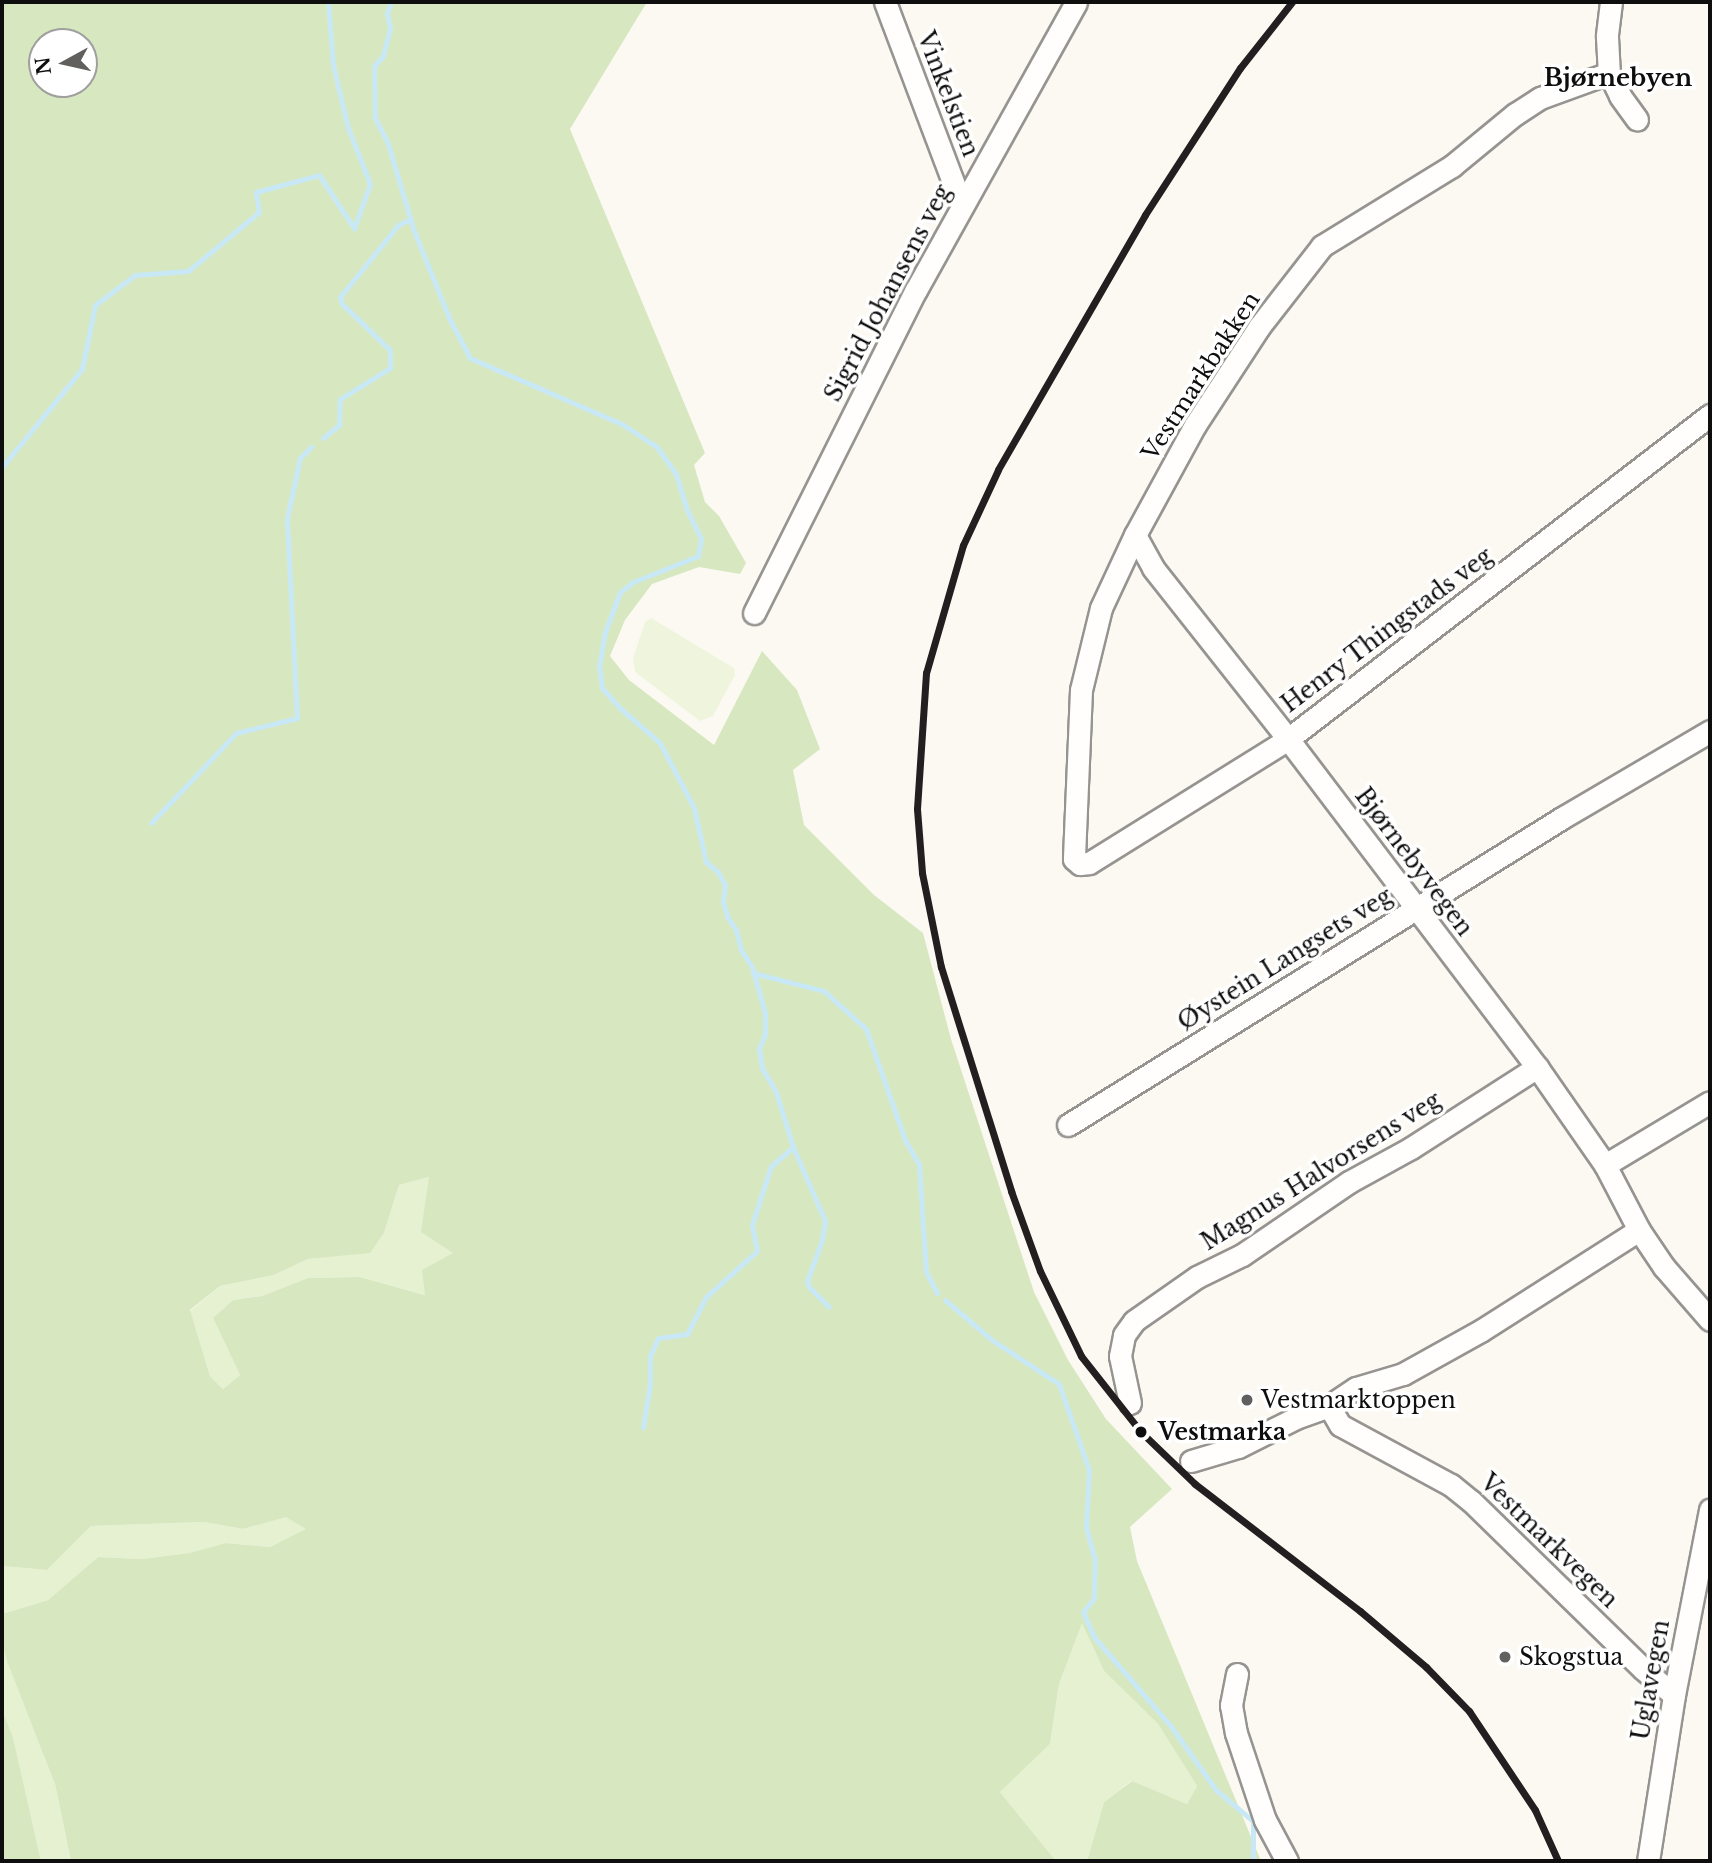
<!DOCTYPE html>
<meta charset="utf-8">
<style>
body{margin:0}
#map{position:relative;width:1712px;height:1863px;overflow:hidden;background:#fcf9f2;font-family:"Libre Baskerville",serif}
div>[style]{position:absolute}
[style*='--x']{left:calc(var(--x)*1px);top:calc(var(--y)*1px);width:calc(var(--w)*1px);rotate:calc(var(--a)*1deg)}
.green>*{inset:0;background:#e6f1d2}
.forest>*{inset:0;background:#d7e8c0}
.pitch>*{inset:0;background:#eff5dc}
.stream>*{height:5px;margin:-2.5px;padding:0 2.5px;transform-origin:2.5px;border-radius:2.5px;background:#c9e8f6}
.roads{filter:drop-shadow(2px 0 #959491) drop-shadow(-2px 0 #959491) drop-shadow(0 2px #959491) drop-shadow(0 -2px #959491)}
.minor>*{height:21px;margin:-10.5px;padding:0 10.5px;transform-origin:10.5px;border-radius:10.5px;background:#fffefd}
.tram-1>*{height:7px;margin:-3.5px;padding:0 3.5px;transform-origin:3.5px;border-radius:3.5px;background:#231f20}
.dots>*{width:19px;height:19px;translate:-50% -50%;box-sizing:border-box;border:4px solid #fff;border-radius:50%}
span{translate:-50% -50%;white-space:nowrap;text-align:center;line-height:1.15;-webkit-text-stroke:7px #fff;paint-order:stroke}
.street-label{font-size:23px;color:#0e0e0e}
.poi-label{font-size:23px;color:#0e0e0e}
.left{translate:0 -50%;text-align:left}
.stop-label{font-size:23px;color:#0e0e0e;font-weight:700}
.neighbourhood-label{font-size:24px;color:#0e0e0e;font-weight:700}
.frame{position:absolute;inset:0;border:4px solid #0e0e0e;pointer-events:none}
.north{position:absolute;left:28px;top:28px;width:70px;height:70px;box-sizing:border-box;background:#fff;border:2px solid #9f9f9f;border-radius:50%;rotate:262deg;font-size:19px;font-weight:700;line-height:28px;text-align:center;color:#0e0e0e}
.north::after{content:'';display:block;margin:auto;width:24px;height:32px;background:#61605e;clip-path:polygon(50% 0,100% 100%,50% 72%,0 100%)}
</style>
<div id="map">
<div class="green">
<i style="clip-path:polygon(429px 1177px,454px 1253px,426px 1295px,360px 1277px,308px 1278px,262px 1296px,233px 1300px,213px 1318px,240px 1375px,223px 1389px,210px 1376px,190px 1311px,220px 1286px,274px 1275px,308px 1259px,370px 1252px,384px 1233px,399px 1185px)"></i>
<i style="clip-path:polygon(286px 1516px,307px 1529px,270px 1547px,226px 1543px,189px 1553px,141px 1559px,98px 1557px,48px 1600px,2px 1614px,2px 1566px,47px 1570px,91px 1526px,204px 1522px,243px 1529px)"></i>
<i style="clip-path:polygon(1082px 1622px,1104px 1671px,1158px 1724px,1197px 1786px,1187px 1804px,1131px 1781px,1104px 1802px,1087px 1861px,1056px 1861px,1000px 1792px,1050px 1744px,1059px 1684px)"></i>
<i style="clip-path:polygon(2px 1641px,55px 1784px,71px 1861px,41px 1861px,13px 1737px,2px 1710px)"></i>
</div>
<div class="forest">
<i style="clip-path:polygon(evenodd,2px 2px,647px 2px,570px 129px,705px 453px,694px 465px,705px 502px,719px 516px,746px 563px,740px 574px,699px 567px,652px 584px,625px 620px,610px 656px,629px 680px,714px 745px,762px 651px,797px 690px,820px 749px,793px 770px,804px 825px,874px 895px,923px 933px,951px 1039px,1034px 1292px,1068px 1360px,1106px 1419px,1172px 1489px,1130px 1527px,1137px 1561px,1261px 1861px,1087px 1861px,1104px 1802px,1132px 1781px,1187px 1804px,1197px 1786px,1158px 1724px,1104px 1671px,1082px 1623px,1059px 1684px,1050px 1744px,1000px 1792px,1056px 1861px,71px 1861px,55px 1784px,7px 1661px,2px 1641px,2px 1614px,48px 1600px,98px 1557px,141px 1559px,189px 1553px,226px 1543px,270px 1547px,306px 1529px,286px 1517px,243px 1529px,204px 1522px,91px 1526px,47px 1570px,2px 1566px,2px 2px,42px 42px,84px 42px,84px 84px,42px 84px,42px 42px,2px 2px,429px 1177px,421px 1232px,453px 1253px,422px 1270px,425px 1295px,360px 1277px,308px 1278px,262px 1296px,233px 1300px,213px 1318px,240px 1375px,223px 1389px,210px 1376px,190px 1310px,220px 1286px,274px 1275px,308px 1259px,370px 1253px,384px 1233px,399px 1185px,429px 1177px)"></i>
<i style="clip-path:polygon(2px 1710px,13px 1737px,41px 1861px,2px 1861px)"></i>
</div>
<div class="pitch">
<i style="clip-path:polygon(651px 618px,734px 668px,735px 675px,713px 716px,700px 721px,635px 672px,633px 658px,645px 622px)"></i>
</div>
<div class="stream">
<i style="--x:391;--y:2;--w:12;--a:110"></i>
<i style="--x:387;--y:13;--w:15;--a:79"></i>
<i style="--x:390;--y:28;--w:29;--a:104"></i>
<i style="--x:383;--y:56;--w:13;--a:132"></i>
<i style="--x:374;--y:66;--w:52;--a:88.9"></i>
<i style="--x:375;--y:118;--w:29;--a:63"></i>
<i style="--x:388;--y:144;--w:91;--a:73.4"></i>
<i style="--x:414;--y:231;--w:96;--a:68"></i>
<i style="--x:450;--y:320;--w:43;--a:62.2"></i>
<i style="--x:470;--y:358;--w:166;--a:23.5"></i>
<i style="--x:622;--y:424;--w:42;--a:33.3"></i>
<i style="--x:657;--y:447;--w:33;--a:55"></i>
<i style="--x:676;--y:474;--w:38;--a:73"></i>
<i style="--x:687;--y:510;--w:32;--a:64"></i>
<i style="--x:701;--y:539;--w:17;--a:100"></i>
<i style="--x:698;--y:556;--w:70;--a:158.2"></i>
<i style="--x:633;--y:582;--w:16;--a:142"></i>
<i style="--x:620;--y:592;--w:43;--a:110.6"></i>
<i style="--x:605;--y:632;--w:35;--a:100"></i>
<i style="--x:599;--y:666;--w:22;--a:82"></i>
<i style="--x:602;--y:688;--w:27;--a:48"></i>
<i style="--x:620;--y:708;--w:53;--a:41.2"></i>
<i style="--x:660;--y:743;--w:73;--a:62.4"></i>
<i style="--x:694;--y:808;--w:55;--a:77.5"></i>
<i style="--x:706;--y:862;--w:16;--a:40"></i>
<i style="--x:718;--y:872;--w:15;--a:62"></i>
<i style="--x:725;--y:885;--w:17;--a:97"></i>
<i style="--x:723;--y:902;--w:17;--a:73"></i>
<i style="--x:728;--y:918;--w:14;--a:56"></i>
<i style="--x:736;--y:930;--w:21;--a:76"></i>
<i style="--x:741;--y:950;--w:20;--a:57"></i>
<i style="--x:752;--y:967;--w:48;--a:74.2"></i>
<i style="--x:765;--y:1013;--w:21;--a:90"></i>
<i style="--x:765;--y:1034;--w:16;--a:112"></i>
<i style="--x:759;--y:1049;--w:19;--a:81"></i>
<i style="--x:762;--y:1068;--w:28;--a:60"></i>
<i style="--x:776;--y:1092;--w:58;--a:72.8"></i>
<i style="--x:793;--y:1147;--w:29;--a:139"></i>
<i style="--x:771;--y:1166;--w:62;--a:107.9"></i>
<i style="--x:752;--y:1225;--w:26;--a:79"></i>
<i style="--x:757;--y:1251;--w:69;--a:138"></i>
<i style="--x:706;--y:1297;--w:42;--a:117.2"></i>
<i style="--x:687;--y:1334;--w:29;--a:172"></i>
<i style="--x:658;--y:1338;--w:20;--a:114"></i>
<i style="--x:650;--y:1356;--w:28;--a:90"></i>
<i style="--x:650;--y:1384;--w:44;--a:99.2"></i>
<i style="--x:323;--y:438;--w:21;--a:-39"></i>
<i style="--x:339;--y:425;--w:26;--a:-88"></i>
<i style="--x:340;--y:399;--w:59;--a:-31.8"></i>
<i style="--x:390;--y:368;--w:18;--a:-90"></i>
<i style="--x:390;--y:350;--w:66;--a:-136.2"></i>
<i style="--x:342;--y:304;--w:7;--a:-106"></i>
<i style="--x:340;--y:297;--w:92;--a:-51.1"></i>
<i style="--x:398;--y:225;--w:14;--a:-25"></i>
<i style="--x:2;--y:467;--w:127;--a:-50.8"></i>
<i style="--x:82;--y:369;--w:65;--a:-78.5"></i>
<i style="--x:95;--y:305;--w:50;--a:-36.9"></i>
<i style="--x:135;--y:275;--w:53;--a:-4.3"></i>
<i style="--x:188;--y:271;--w:92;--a:-39.7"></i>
<i style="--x:259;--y:212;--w:20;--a:-99"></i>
<i style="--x:256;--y:192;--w:65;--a:-15.1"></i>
<i style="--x:319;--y:175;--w:64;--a:56.6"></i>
<i style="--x:354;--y:228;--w:47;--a:-70"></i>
<i style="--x:370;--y:184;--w:60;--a:-111.4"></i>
<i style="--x:348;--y:128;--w:65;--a:-103.4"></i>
<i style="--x:333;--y:65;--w:63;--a:-94.5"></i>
<i style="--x:151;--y:823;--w:124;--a:-46.6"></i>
<i style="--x:236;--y:733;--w:63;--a:-13.8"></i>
<i style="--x:297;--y:718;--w:200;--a:-92.9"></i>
<i style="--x:287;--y:518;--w:61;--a:-77.8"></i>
<i style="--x:300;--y:458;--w:16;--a:-45"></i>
<i style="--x:753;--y:973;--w:73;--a:14.2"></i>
<i style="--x:824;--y:991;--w:57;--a:42.1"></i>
<i style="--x:866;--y:1029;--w:118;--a:70.6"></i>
<i style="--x:905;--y:1140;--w:28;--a:60"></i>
<i style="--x:919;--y:1164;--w:108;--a:86.3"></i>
<i style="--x:926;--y:1272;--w:24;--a:62"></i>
<i style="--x:793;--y:1147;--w:81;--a:66.6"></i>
<i style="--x:825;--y:1221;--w:19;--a:99"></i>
<i style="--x:822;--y:1240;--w:44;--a:110.1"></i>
<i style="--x:807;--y:1281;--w:6;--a:72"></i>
<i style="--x:809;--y:1287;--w:28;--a:45"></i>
<i style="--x:945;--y:1300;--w:62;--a:40.4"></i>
<i style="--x:992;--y:1340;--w:80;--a:33.3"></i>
<i style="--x:1059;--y:1384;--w:91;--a:70.8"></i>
<i style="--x:1089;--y:1470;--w:57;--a:93"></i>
<i style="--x:1086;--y:1527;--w:34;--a:75"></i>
<i style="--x:1095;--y:1560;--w:38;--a:92"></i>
<i style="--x:1094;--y:1598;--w:18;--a:128"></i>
<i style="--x:1083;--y:1612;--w:27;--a:66"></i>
<i style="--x:1094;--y:1637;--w:116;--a:49.2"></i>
<i style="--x:1170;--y:1725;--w:80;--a:54.7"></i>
<i style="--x:1216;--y:1790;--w:48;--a:40"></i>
<i style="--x:1253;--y:1821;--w:40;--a:90"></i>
</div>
<div class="roads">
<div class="minor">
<i style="--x:885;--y:2;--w:218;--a:69.3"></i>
<i style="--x:1611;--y:2;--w:35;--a:97"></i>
<i style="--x:1607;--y:37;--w:36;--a:87"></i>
<i style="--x:1609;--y:73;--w:25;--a:64"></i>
<i style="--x:1620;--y:96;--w:29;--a:54"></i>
<i style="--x:1609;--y:73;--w:73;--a:160.1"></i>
<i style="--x:1540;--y:98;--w:30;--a:147"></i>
<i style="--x:1515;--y:114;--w:82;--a:140.5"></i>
<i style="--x:1452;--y:166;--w:153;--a:148.4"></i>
<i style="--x:1322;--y:246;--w:103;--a:127.9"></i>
<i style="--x:1259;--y:327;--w:117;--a:123.1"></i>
<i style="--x:1195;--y:425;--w:125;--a:118.6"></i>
<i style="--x:1135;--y:535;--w:81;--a:115"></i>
<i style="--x:1101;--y:608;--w:84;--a:103.7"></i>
<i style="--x:1081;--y:690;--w:169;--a:92.4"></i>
<i style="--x:1074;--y:859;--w:8;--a:40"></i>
<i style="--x:1080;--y:864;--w:9;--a:-6"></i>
<i style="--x:1089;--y:863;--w:234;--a:-31.9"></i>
<i style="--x:1288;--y:739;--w:532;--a:-37.52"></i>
<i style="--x:1135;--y:535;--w:38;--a:61"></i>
<i style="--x:1153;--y:568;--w:218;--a:51.7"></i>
<i style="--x:1288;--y:739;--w:412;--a:52.8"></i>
<i style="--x:1537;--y:1067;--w:119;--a:55.2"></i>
<i style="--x:1605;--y:1165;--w:73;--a:62.4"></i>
<i style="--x:1639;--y:1230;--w:45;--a:56"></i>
<i style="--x:1664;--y:1267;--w:70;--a:49"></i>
<i style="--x:754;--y:613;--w:361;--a:-63.4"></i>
<i style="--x:916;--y:290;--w:329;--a:-60.9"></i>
<i style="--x:1068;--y:1125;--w:582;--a:-31.86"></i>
<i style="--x:1562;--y:818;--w:172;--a:-30.4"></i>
<i style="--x:1605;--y:1165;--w:122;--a:-31"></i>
<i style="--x:1130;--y:1403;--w:48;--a:-102"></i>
<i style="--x:1120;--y:1356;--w:21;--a:-79"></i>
<i style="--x:1124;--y:1335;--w:17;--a:-54"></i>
<i style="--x:1134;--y:1321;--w:77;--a:-34.9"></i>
<i style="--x:1197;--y:1277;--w:50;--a:-26.1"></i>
<i style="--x:1242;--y:1255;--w:130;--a:-34.3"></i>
<i style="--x:1349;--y:1182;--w:71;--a:-28.7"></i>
<i style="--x:1411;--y:1148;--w:150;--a:-32.7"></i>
<i style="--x:1329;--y:1406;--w:32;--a:-34"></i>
<i style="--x:1356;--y:1388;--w:49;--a:-16.6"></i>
<i style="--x:1403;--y:1374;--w:90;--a:-29.1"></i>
<i style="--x:1482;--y:1330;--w:186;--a:-32.5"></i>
<i style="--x:1191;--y:1461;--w:49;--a:-16.6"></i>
<i style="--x:1238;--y:1447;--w:65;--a:-26.6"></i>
<i style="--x:1296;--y:1418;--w:35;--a:-20"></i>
<i style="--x:1329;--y:1406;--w:22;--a:60"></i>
<i style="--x:1340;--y:1425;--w:126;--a:28.4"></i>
<i style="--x:1451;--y:1485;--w:26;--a:39"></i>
<i style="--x:1471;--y:1501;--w:240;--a:44.3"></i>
<i style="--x:1643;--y:1669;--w:40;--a:40"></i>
<i style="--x:1237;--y:1674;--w:32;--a:101"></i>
<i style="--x:1231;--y:1705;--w:28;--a:80"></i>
<i style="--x:1236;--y:1733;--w:92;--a:71.6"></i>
<i style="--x:1265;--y:1820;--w:47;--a:61.8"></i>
<i style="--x:1648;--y:1861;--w:168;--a:-81.1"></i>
<i style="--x:1674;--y:1695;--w:189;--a:-79"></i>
</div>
</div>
<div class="tram-1">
<i style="--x:1292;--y:2;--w:84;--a:128.2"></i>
<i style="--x:1240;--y:68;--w:175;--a:122.9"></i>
<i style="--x:1145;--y:215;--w:294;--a:120"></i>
<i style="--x:998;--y:470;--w:83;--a:115"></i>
<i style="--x:963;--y:545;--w:133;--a:106.1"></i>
<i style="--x:926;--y:673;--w:136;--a:93.8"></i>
<i style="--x:917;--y:809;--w:64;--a:85.5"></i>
<i style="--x:922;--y:873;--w:96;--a:78.6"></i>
<i style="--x:941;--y:967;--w:235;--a:72.6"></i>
<i style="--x:1011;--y:1191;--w:85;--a:70.1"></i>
<i style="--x:1040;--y:1271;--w:94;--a:64.2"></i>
<i style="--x:1081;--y:1356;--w:97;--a:51.7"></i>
<i style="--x:1141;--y:1432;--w:75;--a:43.9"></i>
<i style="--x:1195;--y:1484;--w:208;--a:37.6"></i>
<i style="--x:1360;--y:1611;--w:87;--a:40.3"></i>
<i style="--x:1426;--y:1667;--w:62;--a:45.7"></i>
<i style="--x:1469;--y:1711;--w:119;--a:56.3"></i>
<i style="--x:1535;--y:1810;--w:56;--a:65.7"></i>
</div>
<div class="dots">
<i style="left:1247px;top:1400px;background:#61605e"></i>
<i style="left:1141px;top:1432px;background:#0e0e0e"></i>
<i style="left:1505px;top:1657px;background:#61605e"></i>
</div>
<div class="street-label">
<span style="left:948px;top:94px;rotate:69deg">Vinkelstien</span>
<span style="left:888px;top:293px;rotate:-62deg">Sigrid Johansens veg</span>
<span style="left:1201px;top:376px;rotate:-57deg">Vestmarkbakken</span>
<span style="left:1387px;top:630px;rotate:-37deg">Henry Thingstads veg</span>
<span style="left:1414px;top:862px;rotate:53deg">Bjørnebyvegen</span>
<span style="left:1285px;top:959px;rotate:-32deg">Øystein Langsets veg</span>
<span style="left:1321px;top:1171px;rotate:-32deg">Magnus Halvorsens veg</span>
<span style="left:1549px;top:1541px;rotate:44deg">Vestmarkvegen</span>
<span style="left:1651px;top:1680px;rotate:-80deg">Uglavegen</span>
</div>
<div class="poi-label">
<span class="left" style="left:1261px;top:1400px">Vestmarktoppen</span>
<span class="left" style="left:1519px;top:1657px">Skogstua</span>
</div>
<div class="stop-label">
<span class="left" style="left:1158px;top:1432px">Vestmarka</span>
</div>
<div class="neighbourhood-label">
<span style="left:1618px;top:78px">Bjørnebyen</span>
</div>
<div class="frame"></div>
<div class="north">N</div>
</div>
